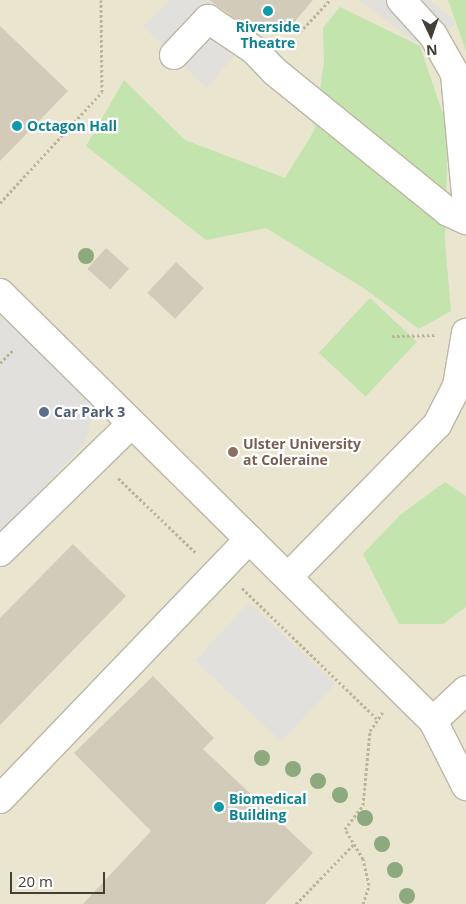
<!DOCTYPE html>
<style>
body{margin:0}
#map{position:relative;width:466px;height:904px;overflow:hidden;background:#f1efe4;font-family:"Open Sans",sans-serif}
div>[style]{position:absolute}
[style*='--x']{left:calc(var(--x)*1px);top:calc(var(--y)*1px);width:calc(var(--w)*1px);rotate:calc(var(--a)*1deg)}
.education>*{inset:0;background:#e9e5ce;transform-origin:0 0}
.green>*{inset:0;background:#c4e4ae;transform-origin:0 0}
.parking>*{inset:0;background:#e2e0dc;transform-origin:0 0}
.building>*{inset:0;background:#d2cbba;transform-origin:0 0}
.path>*{height:3px;margin-top:-1.5px;transform-origin:0;background:repeating-linear-gradient(90deg,#bdb599 0 2.5px,transparent 0 5px)}
.roads{filter:drop-shadow(1px 0 #bcb7a7) drop-shadow(-1px 0 #bcb7a7) drop-shadow(0 1px #bcb7a7) drop-shadow(0 -1px #bcb7a7)}
.minor>*{height:28px;margin:-14px;padding:0 14px;transform-origin:14px;border-radius:14px;background:#fff}
.trees>*{width:16px;height:16px;margin:-8px;border-radius:50%;background:#8da97e}
.dots>*{width:14px;height:14px;translate:-50% -50%;box-sizing:border-box;border:2px solid #fff;border-radius:50%}
span{translate:-50% -50%;white-space:nowrap;text-align:center;line-height:1.15;-webkit-text-stroke:4.5px #fff;paint-order:stroke}
.culture-label{font-size:14px;color:#0d838f;font-weight:700}
.left{translate:0 -50%;text-align:left}
.service-label{font-size:14px;color:#4e5e75;font-weight:700}
.education-label{font-size:14px;color:#785e54;font-weight:700}
.north{position:absolute;left:406px;top:10px;width:50px;height:50px;-webkit-text-stroke:4px #fff;paint-order:stroke;rotate:177deg;font-size:14px;font-weight:700;line-height:20px;text-align:center;color:#423f34}
.north::after{content:'';display:block;margin:auto;width:18px;height:22px;background:#423f34;clip-path:polygon(50% 0,100% 100%,50% 72%,0 100%)}
.scale{position:absolute;left:10px;top:872px;width:95px;height:22px;box-sizing:border-box;border:2px solid #423f34;border-top:0;padding-left:6px;font-size:15px;line-height:18px;white-space:nowrap;color:#423f34;-webkit-text-stroke:4px #fff;paint-order:stroke}
</style>
<div id="map">
<div class="education">
<i style="left:0;top:0;width:466px;height:904px"></i>
</div>
<div class="green">
<i style="clip-path:polygon(448px 0,466px 0,466px 51px)"></i>
<i style="clip-path:polygon(340px 7px,420px 46px,448px 129px,445px 242px,451px 311px,419px 329px,365px 289px,266px 228px,206px 240px,86px 146px,124px 80px,185px 140px,285px 178px,314px 131px,324px 61px,323px 28px)"></i>
<i style="left:370px;top:298px;width:64px;height:75px;rotate:43deg"></i>
<i style="clip-path:polygon(445px 482px,466px 496px,466px 607px,443px 624px,399px 624px,363px 554px,400px 515px)"></i>
</div>
<div class="parking">
<i style="clip-path:polygon(170px 0,207px 0,248px 38px,207px 88px,143px 26px)"></i>
<i style="clip-path:polygon(359px 0,430px 0,456px 22px,430px 53px)"></i>
<i style="clip-path:polygon(0 315px,88px 397px,90px 428px,84px 444px,0 533px)"></i>
<i style="left:249px;top:603px;width:118px;height:79px;rotate:43deg"></i>
</div>
<div class="building">
<i style="clip-path:polygon(209px 0,313px 0,291px 26px,240px 22px)"></i>
<i style="clip-path:polygon(0 26px,68px 91px,0 161px)"></i>
<i style="left:106px;top:248px;width:31px;height:28px;rotate:42deg"></i>
<i style="left:176px;top:262px;width:38px;height:42px;rotate:43deg"></i>
<i style="clip-path:polygon(73px 544px,126px 596px,0 725px,0 618px)"></i>
<i style="clip-path:polygon(153px 676px,214px 738px,203px 749px,313px 853px,265px 904px,83px 904px,151px 831px,74px 753px)"></i>
</div>
<div class="path">
<i style="--x:279;--y:31;--w:21;--a:3"></i>
<i style="--x:300;--y:32;--w:44;--a:-46.8"></i>
<i style="--x:0;--y:203;--w:151;--a:-47.4"></i>
<i style="--x:102;--y:92;--w:92;--a:-90.6"></i>
<i style="--x:392;--y:336;--w:44;--a:-1.3"></i>
<i style="--x:0;--y:363;--w:20;--a:-45"></i>
<i style="--x:118;--y:478;--w:107;--a:43.9"></i>
<i style="--x:242;--y:588;--w:190;--a:44.1"></i>
<i style="--x:296;--y:904;--w:83;--a:-46"></i>
<i style="--x:363;--y:904;--w:20;--a:-72"></i>
<i style="--x:369;--y:885;--w:27;--a:-103"></i>
<i style="--x:363;--y:859;--w:35;--a:-121"></i>
<i style="--x:345;--y:829;--w:30;--a:-53"></i>
<i style="--x:363;--y:805;--w:74;--a:-84.6"></i>
<i style="--x:370;--y:731;--w:23;--a:-56"></i>
</div>
<div class="roads">
<div class="minor">
<i style="--x:401;--y:0;--w:47;--a:47.6"></i>
<i style="--x:433;--y:35;--w:45;--a:60.6"></i>
<i style="--x:455;--y:74;--w:121;--a:84.8"></i>
<i style="--x:174;--y:55;--w:50;--a:-46.6"></i>
<i style="--x:208;--y:19;--w:55;--a:34"></i>
<i style="--x:254;--y:50;--w:29;--a:46"></i>
<i style="--x:274;--y:71;--w:224;--a:39"></i>
<i style="--x:448;--y:212;--w:20;--a:24"></i>
<i style="--x:0;--y:293;--w:609;--a:44.67"></i>
<i style="--x:433;--y:721;--w:73;--a:63.1"></i>
<i style="--x:0;--y:552;--w:183;--a:-44.3"></i>
<i style="--x:288;--y:577;--w:213;--a:-45.6"></i>
<i style="--x:437;--y:425;--w:44;--a:-62.9"></i>
<i style="--x:457;--y:386;--w:54;--a:-80.4"></i>
<i style="--x:433;--y:721;--w:45;--a:-43.2"></i>
<i style="--x:0;--y:799;--w:360;--a:-46.2"></i>
</div>
</div>
<div class="trees">
<i style="left:86px;top:256px"></i>
<i style="left:262px;top:758px"></i>
<i style="left:293px;top:769px"></i>
<i style="left:318px;top:781px"></i>
<i style="left:340px;top:795px"></i>
<i style="left:365px;top:818px"></i>
<i style="left:382px;top:844px"></i>
<i style="left:395px;top:870px"></i>
<i style="left:407px;top:896px"></i>
</div>
<div class="dots">
<i style="left:268px;top:11px;background:#0f9aa8"></i>
<i style="left:17px;top:126px;background:#0f9aa8"></i>
<i style="left:44px;top:412px;background:#5c6f8a"></i>
<i style="left:233px;top:452px;background:#8d6e63"></i>
<i style="left:219px;top:807px;background:#0f9aa8"></i>
</div>
<div class="culture-label">
<span style="left:268px;top:35px">Riverside<br>Theatre</span>
<span class="left" style="left:27px;top:126px">Octagon Hall</span>
<span class="left" style="left:229px;top:807px">Biomedical<br>Building</span>
</div>
<div class="service-label">
<span class="left" style="left:54px;top:412px">Car Park 3</span>
</div>
<div class="education-label">
<span class="left" style="left:243px;top:452px">Ulster University<br>at Coleraine</span>
</div>
<div class="north">N</div>
<div class="scale">20 m</div>
</div>
